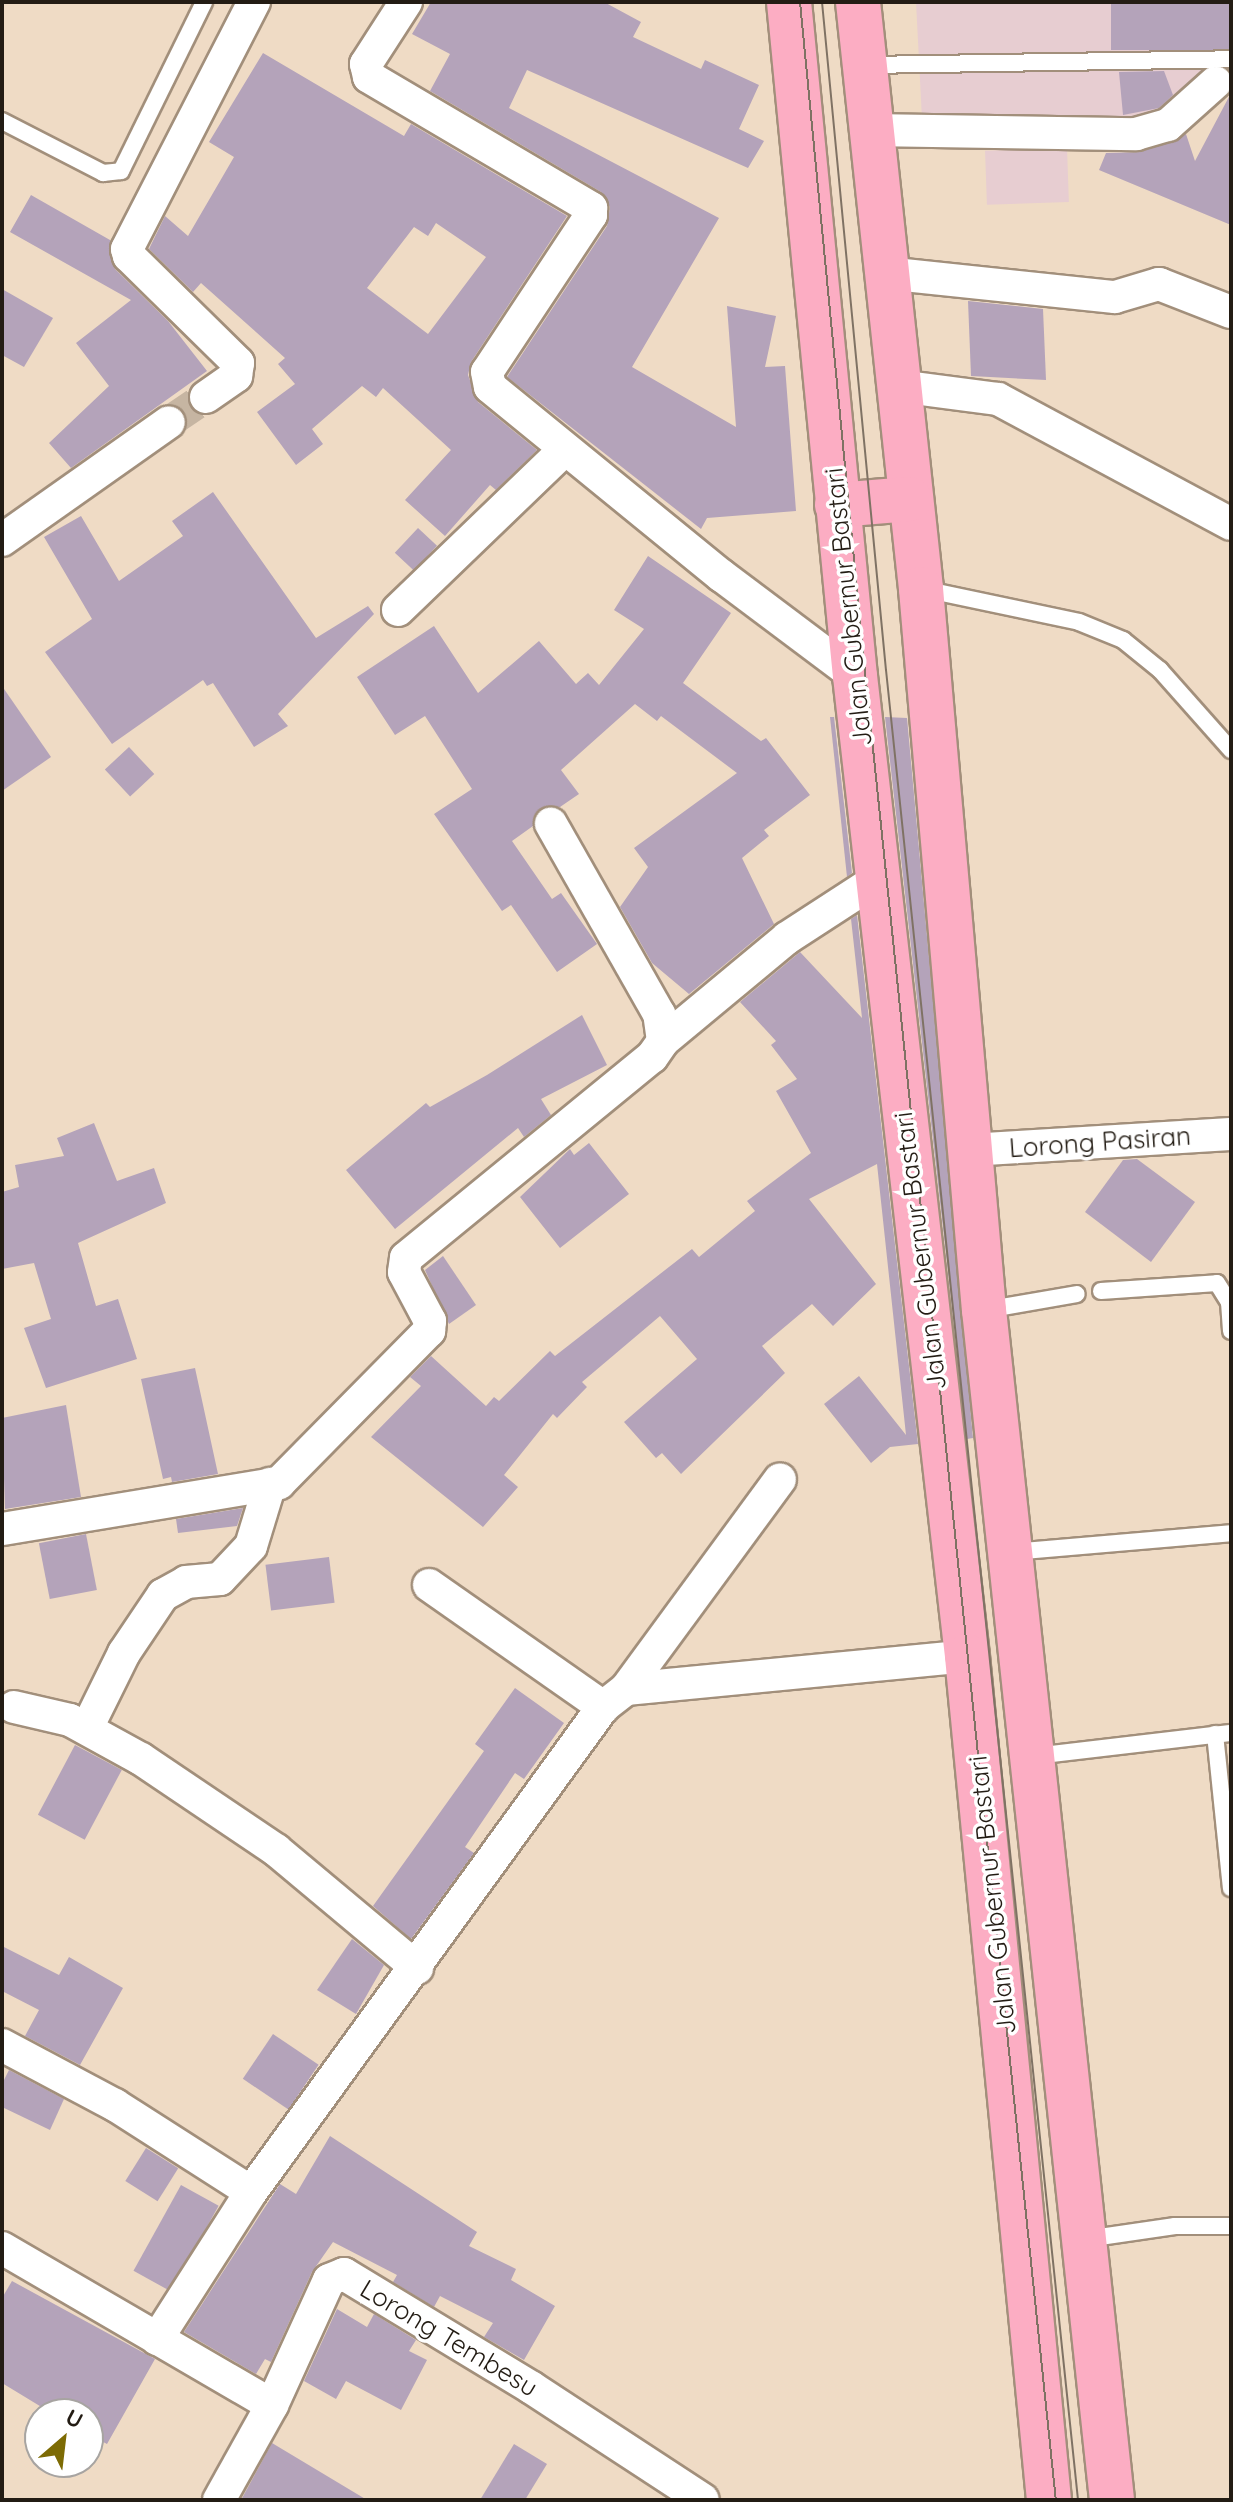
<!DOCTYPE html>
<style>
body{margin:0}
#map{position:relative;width:1233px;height:2502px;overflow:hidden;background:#efdbc5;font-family:Quicksand,sans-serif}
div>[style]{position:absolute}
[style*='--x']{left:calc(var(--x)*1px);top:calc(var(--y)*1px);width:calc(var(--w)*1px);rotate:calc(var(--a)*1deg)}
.commercial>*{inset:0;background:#e7cdd1;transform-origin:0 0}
.building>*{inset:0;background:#b4a3ba;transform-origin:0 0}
.street-tunnel>*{height:32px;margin-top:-16px;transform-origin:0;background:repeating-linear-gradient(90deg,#c6b5a2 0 32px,transparent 0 48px)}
.roads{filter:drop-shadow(2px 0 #a28f7b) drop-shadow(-2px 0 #a28f7b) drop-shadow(0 2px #a28f7b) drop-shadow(0 -2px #a28f7b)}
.lane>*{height:16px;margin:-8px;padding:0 8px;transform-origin:8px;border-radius:8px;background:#fff}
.street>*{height:32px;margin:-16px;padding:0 16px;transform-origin:16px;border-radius:16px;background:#fff}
.highway>*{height:44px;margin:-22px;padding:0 22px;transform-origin:22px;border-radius:22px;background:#fcadc3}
.tram>*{height:2px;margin:-1px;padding:0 1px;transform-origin:1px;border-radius:1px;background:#7f7264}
span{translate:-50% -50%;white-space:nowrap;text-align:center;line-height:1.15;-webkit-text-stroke:7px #fff;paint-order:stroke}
.street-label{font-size:26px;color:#231c14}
.frame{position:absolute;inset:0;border:4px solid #231c14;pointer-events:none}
.north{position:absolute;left:24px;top:2398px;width:80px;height:80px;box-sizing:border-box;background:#fff;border:2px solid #a7a4a1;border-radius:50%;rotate:28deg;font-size:22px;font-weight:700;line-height:32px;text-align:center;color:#231c14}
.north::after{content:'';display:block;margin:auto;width:28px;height:36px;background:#7d6b04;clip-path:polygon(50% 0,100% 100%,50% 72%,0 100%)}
</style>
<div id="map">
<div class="commercial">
<i style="clip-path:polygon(916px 2px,1231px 2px,1231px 77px,1214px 76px,1138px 128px,922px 119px)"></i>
<i style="left:1067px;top:148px;width:54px;height:82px;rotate:88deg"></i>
</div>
<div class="building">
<i style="clip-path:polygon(431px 2px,604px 2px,641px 22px,633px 37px,701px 69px,705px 60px,759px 85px,739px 129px,764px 141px,748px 168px,527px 70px,509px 108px,719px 218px,632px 367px,736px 427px,727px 306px,776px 316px,765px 367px,785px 366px,796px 511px,707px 518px,701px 529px,507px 377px,607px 226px,610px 207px,601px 192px,430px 91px,450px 54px,412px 34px)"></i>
<i style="left:1111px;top:2px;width:120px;height:48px"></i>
<i style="clip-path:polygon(evenodd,263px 53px,404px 136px,411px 124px,567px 216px,471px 362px,468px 375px,478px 402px,537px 450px,496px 490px,490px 485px,445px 536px,405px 500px,451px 450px,383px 388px,376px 397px,362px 386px,312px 429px,323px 444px,296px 465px,257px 412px,295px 384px,278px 364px,285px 358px,201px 283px,193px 292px,149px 249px,165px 216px,188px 236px,234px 157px,209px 142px,263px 53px,436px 223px,486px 257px,428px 334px,367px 288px,414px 227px,428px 236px,436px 223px)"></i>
<i style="clip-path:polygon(1164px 71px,1173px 95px,1159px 108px,1123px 115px,1119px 72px)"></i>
<i style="clip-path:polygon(1231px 93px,1231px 225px,1099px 170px,1106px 153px,1141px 152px,1186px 134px,1195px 161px)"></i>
<i style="clip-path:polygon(31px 195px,110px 240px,115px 269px,168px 321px,207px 371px,71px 468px,49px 443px,109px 386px,76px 343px,131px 300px,10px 232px)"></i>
<i style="clip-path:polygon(2px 289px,53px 318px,24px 367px,2px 355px)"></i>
<i style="clip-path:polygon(968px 301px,1043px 309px,1046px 380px,971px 376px)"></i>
<i style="clip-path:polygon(213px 492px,316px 638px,368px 606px,374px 614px,278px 714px,288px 726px,254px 747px,213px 683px,207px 686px,203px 680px,112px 744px,45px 652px,92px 619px,44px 537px,81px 516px,119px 581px,183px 536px,172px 521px)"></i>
<i style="left:418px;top:528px;width:26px;height:34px;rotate:43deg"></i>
<i style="clip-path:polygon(648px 556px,731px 613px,683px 683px,761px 741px,766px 738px,810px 795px,764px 830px,769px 836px,742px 858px,774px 924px,689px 994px,652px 963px,620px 907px,648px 867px,634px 848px,737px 773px,661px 716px,657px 721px,635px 704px,561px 770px,579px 794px,560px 807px,541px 808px,533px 826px,512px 841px,552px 899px,561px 893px,597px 944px,557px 972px,511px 905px,502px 911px,434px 814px,472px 789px,425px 716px,395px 735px,357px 677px,434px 626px,478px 693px,539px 641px,576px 684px,588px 673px,599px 685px,644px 629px,614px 610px)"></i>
<i style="clip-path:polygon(2px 686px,51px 757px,2px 791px)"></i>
<i style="clip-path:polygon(830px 717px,834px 717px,852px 873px,847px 877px)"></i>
<i style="clip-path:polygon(885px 717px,907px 718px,973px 1438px,967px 1439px)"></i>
<i style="left:129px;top:747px;width:37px;height:33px;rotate:47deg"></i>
<i style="clip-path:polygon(857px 915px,918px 1444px,890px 1447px,871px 1463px,824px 1404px,859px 1376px,906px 1435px,877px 1164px,809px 1199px,876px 1284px,833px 1326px,812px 1304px,762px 1346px,785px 1373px,681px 1474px,662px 1453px,656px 1458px,624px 1422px,697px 1359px,660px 1316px,582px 1382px,587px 1387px,557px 1418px,553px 1414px,504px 1475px,518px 1487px,483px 1527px,371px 1437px,421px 1386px,410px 1377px,431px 1356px,486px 1406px,494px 1397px,499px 1401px,550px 1351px,555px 1356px,692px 1249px,699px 1257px,755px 1211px,747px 1201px,811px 1153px,776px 1091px,797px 1079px,771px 1045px,776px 1041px,740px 1002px,800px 952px,862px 1018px,851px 919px)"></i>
<i style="clip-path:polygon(582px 1015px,607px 1065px,541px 1099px,551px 1115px,524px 1137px,518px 1128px,395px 1229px,346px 1170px,426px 1103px,430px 1107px,487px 1075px)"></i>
<i style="clip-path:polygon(94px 1123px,117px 1181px,154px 1168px,166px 1203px,78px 1243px,96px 1306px,118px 1299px,137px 1359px,46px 1388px,24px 1328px,51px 1319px,34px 1263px,2px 1269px,2px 1192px,19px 1187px,15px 1165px,64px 1156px,57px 1138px)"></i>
<i style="clip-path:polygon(589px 1143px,629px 1194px,560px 1248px,520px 1197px,570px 1149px,574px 1155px)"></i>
<i style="clip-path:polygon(1137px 1159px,1195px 1202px,1151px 1262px,1085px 1212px,1123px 1160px)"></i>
<i style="clip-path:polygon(443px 1256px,476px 1305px,449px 1324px,425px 1270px)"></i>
<i style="clip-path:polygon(195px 1368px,218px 1474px,172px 1482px,171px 1477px,163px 1479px,141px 1379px)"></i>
<i style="clip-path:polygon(66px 1405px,81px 1497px,5px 1509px,2px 1418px)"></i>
<i style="clip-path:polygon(243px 1508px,237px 1526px,178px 1533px,176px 1519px)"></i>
<i style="left:86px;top:1534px;width:57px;height:48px;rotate:79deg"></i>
<i style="left:329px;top:1557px;width:46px;height:64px;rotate:83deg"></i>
<i style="clip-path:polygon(515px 1688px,564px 1723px,524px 1779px,515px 1773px,465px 1847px,474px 1853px,411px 1939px,373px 1906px,484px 1751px,475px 1744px)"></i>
<i style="left:75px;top:1745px;width:53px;height:79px;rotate:28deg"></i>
<i style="clip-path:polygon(352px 1939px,384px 1965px,356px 2014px,317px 1990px)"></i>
<i style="clip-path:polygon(2px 1946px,59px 1975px,69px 1957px,123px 1988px,80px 2065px,25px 2036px,39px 2010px,2px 1991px)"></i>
<i style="left:273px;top:2034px;width:55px;height:54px;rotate:34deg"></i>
<i style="clip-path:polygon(9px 2070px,64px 2099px,50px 2130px,2px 2107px,2px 2084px)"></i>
<i style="clip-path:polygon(330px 2136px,477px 2232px,469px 2246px,516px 2269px,511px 2280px,555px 2306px,524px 2360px,484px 2337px,493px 2323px,440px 2296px,434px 2307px,393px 2282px,397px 2275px,333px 2242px,312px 2272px,271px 2362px,265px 2359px,256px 2374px,184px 2332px,280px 2184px,296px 2194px)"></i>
<i style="left:146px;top:2148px;width:38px;height:39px;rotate:32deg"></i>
<i style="left:181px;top:2185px;width:43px;height:98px;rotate:29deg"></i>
<i style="clip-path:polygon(12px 2281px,155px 2359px,107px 2444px,88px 2434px,88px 2414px,53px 2414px,2px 2383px,2px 2298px)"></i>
<i style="clip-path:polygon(337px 2309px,367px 2327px,374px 2314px,416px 2340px,409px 2351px,427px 2360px,401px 2410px,346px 2381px,336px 2399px,304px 2381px)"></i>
<i style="clip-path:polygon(272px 2443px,367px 2500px,241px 2500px)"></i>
<i style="clip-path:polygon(514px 2444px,547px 2464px,525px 2500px,480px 2500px)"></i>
</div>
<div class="street-tunnel">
<i style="--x:169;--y:422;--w:45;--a:-34"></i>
</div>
<div class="roads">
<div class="lane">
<i style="--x:865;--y:65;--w:366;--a:-0.9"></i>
<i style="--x:2;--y:121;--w:114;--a:27.2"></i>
<i style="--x:103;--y:173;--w:18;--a:-6"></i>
<i style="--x:121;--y:171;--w:188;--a:-63.8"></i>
<i style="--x:923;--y:589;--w:159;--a:11.9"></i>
<i style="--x:1079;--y:622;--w:48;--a:22.2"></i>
<i style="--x:1123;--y:640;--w:48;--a:39"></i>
<i style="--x:1160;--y:670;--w:107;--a:48.4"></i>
<i style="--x:1101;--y:1291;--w:116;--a:-3.9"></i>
<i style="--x:1217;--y:1283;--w:22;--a:58"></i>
<i style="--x:1229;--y:1302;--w:29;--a:86"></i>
<i style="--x:985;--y:1310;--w:93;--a:-9.9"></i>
<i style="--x:1011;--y:1552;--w:221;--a:-4.9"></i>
<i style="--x:1215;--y:1734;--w:155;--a:84.1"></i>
<i style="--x:1034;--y:1756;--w:198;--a:-6.7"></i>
<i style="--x:1086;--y:2239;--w:90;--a:-8.3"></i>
<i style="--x:1175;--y:2226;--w:56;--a:0"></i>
</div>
<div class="street">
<i style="--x:406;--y:2;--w:74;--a:122.8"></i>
<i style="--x:366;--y:64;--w:13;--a:77"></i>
<i style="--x:369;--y:77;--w:258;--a:30.5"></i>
<i style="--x:591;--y:208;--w:7;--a:90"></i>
<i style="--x:591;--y:215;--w:188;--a:123.5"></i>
<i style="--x:487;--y:372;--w:15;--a:79"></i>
<i style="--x:490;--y:387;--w:299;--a:39.2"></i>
<i style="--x:722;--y:576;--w:166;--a:36.9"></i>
<i style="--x:870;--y:130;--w:266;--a:0.9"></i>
<i style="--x:1136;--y:134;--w:33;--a:-16"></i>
<i style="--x:1168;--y:125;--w:64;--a:-41.9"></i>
<i style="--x:885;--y:273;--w:231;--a:6"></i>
<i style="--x:1115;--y:297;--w:46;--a:-16.5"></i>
<i style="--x:1159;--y:284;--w:77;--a:21.3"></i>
<i style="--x:898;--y:386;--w:101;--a:7.4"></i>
<i style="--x:998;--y:399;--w:264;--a:28.2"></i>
<i style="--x:206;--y:397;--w:37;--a:-35"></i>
<i style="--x:236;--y:376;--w:13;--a:-81"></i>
<i style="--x:238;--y:363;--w:153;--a:-135.5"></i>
<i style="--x:129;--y:256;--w:7;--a:-106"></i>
<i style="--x:127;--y:249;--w:278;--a:-62.8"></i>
<i style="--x:2;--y:540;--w:204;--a:-35.2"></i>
<i style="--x:398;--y:610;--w:231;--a:-43.9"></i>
<i style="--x:663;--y:1041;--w:161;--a:-39.7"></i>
<i style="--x:787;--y:938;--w:108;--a:-33"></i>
<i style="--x:969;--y:1150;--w:262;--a:-3.5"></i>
<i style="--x:2;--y:1529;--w:281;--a:-9.4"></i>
<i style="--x:279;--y:1483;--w:214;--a:-45.4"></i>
<i style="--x:429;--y:1331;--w:10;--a:-84"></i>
<i style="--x:430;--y:1321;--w:55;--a:-118"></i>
<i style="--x:404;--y:1272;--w:14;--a:-82"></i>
<i style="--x:406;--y:1258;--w:318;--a:-39.3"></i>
<i style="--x:652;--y:1057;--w:19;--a:-55"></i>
<i style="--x:663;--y:1041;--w:27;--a:-98"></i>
<i style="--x:659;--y:1014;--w:219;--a:-119.6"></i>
<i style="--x:429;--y:1585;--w:213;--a:35"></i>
<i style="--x:626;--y:1689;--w:260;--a:-53.7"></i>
<i style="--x:14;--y:1707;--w:57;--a:13.1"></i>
<i style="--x:70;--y:1720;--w:81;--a:28.8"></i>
<i style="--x:141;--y:1759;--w:163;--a:34"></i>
<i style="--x:276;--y:1850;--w:184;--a:39.9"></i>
<i style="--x:87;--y:1728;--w:84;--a:-63.7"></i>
<i style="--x:124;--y:1653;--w:70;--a:-56.1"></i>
<i style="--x:163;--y:1595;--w:26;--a:-29"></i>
<i style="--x:186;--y:1582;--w:34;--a:-5"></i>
<i style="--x:220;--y:1579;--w:45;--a:-46.8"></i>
<i style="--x:251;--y:1546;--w:65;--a:-73"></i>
<i style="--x:2;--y:2045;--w:128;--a:28"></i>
<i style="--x:115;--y:2105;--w:161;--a:32.6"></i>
<i style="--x:2;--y:2248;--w:312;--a:30.2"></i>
<i style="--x:272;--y:2405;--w:137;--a:-65.5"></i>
<i style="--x:329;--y:2280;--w:16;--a:-22"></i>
<i style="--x:344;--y:2274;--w:220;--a:31.2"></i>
<i style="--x:532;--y:2388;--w:204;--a:33.2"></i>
<i style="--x:157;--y:2339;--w:174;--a:-57.4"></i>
<i style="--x:251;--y:2192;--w:599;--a:-54.03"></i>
<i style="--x:603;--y:1707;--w:29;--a:-38"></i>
<i style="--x:626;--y:1689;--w:343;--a:-5.5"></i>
<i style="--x:219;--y:2500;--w:109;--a:-60.8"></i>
</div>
<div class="highway">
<i style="--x:789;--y:2;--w:677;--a:84.41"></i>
<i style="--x:855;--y:676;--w:986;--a:83.48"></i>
<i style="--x:967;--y:1656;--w:848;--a:84.45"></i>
<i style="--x:858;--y:2;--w:590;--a:83.87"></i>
<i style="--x:921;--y:589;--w:724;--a:85.01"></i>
<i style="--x:984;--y:1310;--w:1197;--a:83.86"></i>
<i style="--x:837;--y:505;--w:73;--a:-4.7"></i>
</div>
</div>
<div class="tram">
<i style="--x:800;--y:2;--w:673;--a:84.46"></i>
<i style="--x:865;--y:672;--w:1838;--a:84.04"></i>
<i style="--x:822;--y:2;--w:671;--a:84.53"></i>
<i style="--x:886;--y:670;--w:1840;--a:84.01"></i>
</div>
<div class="street-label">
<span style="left:848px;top:607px;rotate:-96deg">Jalan Gubernur Bastari</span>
<span style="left:1100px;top:1142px;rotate:-4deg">Lorong Pasiran</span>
<span style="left:920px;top:1251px;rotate:-97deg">Jalan Gubernur Bastari</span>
<span style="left:992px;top:1895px;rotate:-96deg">Jalan Gubernur Bastari</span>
<span style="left:449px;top:2338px;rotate:31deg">Lorong Tembesu</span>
</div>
<div class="frame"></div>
<div class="north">U</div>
</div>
